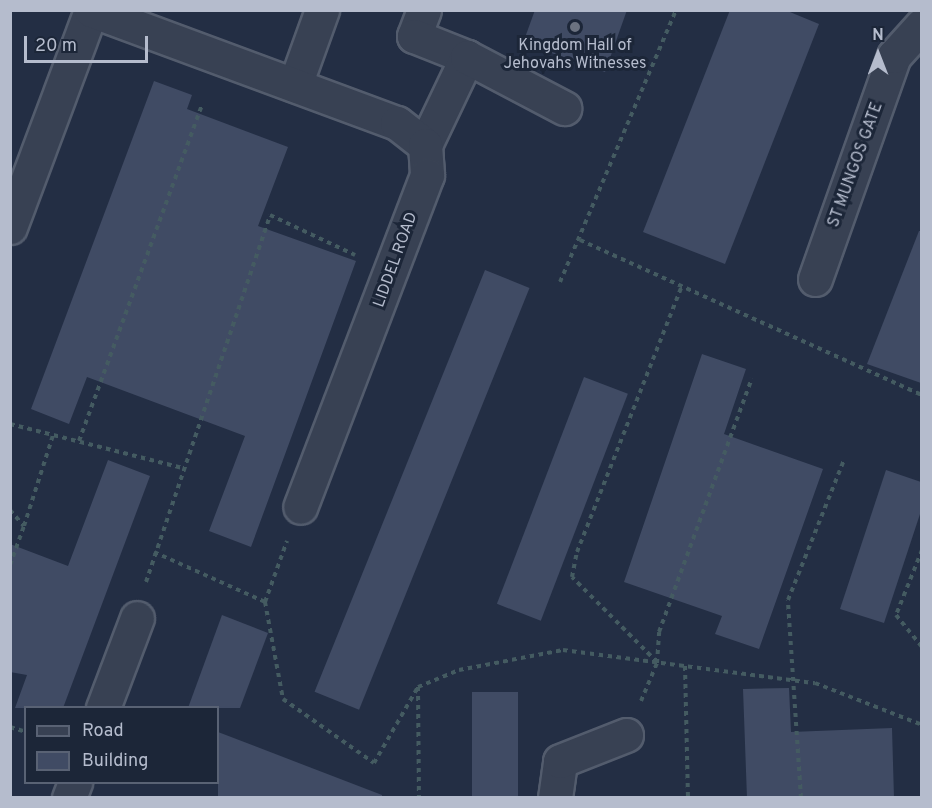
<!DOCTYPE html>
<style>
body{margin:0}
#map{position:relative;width:932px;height:808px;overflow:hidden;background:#232e44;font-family:Overpass,sans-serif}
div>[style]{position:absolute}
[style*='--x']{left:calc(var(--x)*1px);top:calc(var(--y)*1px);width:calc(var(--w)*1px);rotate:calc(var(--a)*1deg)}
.building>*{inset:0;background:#404b64;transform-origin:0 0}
.path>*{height:4px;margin-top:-2px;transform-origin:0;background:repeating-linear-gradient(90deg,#445b61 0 4.5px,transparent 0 9px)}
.roads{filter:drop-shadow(2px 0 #535c6d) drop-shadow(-2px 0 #535c6d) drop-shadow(0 2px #535c6d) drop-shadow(0 -2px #535c6d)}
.minor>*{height:33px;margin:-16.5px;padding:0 16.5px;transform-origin:16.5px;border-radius:16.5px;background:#384153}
.dots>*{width:16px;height:16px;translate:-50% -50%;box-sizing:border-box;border:3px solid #1c2638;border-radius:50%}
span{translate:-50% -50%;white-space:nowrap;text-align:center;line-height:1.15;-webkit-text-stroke:6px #1c2638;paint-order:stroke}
.poi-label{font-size:16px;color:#b5bccd}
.street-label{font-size:16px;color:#b5bccd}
.frame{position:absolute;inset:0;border:12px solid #b5bccd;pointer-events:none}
.legend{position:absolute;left:24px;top:706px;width:195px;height:78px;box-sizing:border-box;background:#1c2638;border:2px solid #596274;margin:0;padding:8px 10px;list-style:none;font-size:18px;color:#b5bccd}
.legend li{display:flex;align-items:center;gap:12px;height:30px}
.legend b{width:30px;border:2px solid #596274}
.north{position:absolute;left:848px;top:24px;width:60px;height:60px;-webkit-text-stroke:4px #1c2638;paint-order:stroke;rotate:0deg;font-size:16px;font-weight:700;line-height:24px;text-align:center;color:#b5bccd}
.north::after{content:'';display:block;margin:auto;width:21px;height:27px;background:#b5bccd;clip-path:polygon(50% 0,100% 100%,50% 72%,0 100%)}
.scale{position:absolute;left:24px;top:36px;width:124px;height:27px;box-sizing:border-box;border:3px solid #b5bccd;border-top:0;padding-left:8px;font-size:18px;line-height:21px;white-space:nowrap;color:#b5bccd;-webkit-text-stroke:4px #1c2638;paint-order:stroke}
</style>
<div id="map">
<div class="building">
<i style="clip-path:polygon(535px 10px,627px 10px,605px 72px,523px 43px)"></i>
<i style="clip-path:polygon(730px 10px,785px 10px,819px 24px,725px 264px,643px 232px)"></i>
<i style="clip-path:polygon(154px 81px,192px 95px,187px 109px,288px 147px,258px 226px,356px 261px,251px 547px,209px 531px,245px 436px,87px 377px,69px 424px,31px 409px)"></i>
<i style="clip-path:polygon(919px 231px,921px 231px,921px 383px,867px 364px)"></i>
<i style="left:485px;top:270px;width:48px;height:455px;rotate:22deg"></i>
<i style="clip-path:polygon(702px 354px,746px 369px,724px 434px,823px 469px,759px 649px,715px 634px,722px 616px,624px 582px)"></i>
<i style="left:584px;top:377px;width:47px;height:243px;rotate:21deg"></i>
<i style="clip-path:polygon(108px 460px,150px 476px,63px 708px,15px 708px,27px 675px,10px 672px,10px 544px,68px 566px)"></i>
<i style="clip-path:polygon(886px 470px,921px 482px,921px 511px,884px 623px,840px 609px)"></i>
<i style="clip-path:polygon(222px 615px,268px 633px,240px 708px,188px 708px)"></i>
<i style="clip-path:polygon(789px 688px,791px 732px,892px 728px,894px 798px,747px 798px,743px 689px)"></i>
<i style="left:472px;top:692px;width:46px;height:106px"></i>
<i style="clip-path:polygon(218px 732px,382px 795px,382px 798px,218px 798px)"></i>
</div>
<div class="path">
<i style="--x:580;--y:240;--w:375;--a:24.4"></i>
<i style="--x:560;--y:282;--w:296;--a:-66.9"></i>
<i style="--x:10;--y:424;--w:179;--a:14.3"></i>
<i style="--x:79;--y:441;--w:359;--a:-69.9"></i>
<i style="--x:10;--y:510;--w:21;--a:49"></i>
<i style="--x:24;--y:526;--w:96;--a:-72.3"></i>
<i style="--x:922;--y:550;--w:70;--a:111.8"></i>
<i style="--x:896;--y:615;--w:41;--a:50.9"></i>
<i style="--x:154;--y:552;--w:122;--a:24.2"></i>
<i style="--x:265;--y:602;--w:99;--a:79.5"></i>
<i style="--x:283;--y:699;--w:111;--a:35.1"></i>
<i style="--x:374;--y:763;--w:88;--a:-59.9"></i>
<i style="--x:418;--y:687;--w:44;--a:-22.5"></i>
<i style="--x:459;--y:670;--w:106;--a:-10.9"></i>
<i style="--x:563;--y:650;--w:254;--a:7.5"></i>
<i style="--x:815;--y:683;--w:115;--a:21.4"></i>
<i style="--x:10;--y:565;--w:41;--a:-70.3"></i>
<i style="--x:146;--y:582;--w:387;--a:-71.3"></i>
<i style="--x:270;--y:215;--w:94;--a:25.2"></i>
<i style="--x:265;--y:602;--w:65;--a:-70.2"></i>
<i style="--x:657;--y:662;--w:120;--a:-135"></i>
<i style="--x:572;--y:577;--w:25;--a:-79"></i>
<i style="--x:577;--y:552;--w:286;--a:-68.5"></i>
<i style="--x:685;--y:666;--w:132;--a:88.7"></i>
<i style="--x:418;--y:687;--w:111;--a:89.5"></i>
<i style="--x:641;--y:701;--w:41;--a:-67.2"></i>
<i style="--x:657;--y:663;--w:31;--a:-86"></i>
<i style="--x:659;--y:632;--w:270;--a:-69.9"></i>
<i style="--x:10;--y:727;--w:17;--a:17"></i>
<i style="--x:801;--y:798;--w:198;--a:-93.8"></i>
<i style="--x:788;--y:600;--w:151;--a:-68.2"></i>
</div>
<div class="roads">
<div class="minor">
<i style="--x:424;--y:10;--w:28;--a:111"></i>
<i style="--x:414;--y:36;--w:57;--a:21.6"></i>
<i style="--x:467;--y:57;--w:98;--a:115.5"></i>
<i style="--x:467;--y:57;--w:110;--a:27.7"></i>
<i style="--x:295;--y:85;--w:80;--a:-70.2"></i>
<i style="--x:10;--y:227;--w:232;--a:-69.5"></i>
<i style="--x:91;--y:10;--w:326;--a:20.3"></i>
<i style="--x:397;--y:123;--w:36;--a:38"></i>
<i style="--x:425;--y:145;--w:30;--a:86"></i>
<i style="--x:427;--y:175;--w:355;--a:110.9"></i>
<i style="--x:815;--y:279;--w:237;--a:-70.5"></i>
<i style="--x:894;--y:56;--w:42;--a:-47.9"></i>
<i style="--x:103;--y:708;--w:96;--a:-69.3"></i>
<i style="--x:69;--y:798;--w:17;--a:-69"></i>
<i style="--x:555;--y:798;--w:37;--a:-82"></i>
<i style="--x:560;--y:761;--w:71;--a:-21.5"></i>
</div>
</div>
<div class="dots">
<i style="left:575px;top:27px;background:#6b7280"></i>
</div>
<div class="poi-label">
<span style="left:575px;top:55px">Kingdom Hall of<br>Jehovahs Witnesses</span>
</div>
<div class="street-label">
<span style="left:856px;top:165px;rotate:-70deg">ST MUNGOS GATE</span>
<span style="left:396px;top:260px;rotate:-70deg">LIDDEL ROAD</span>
</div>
<div class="frame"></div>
<ul class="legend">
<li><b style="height:8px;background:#384153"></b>Road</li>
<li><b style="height:16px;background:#404b64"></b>Building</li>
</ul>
<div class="north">N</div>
<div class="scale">20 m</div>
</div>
